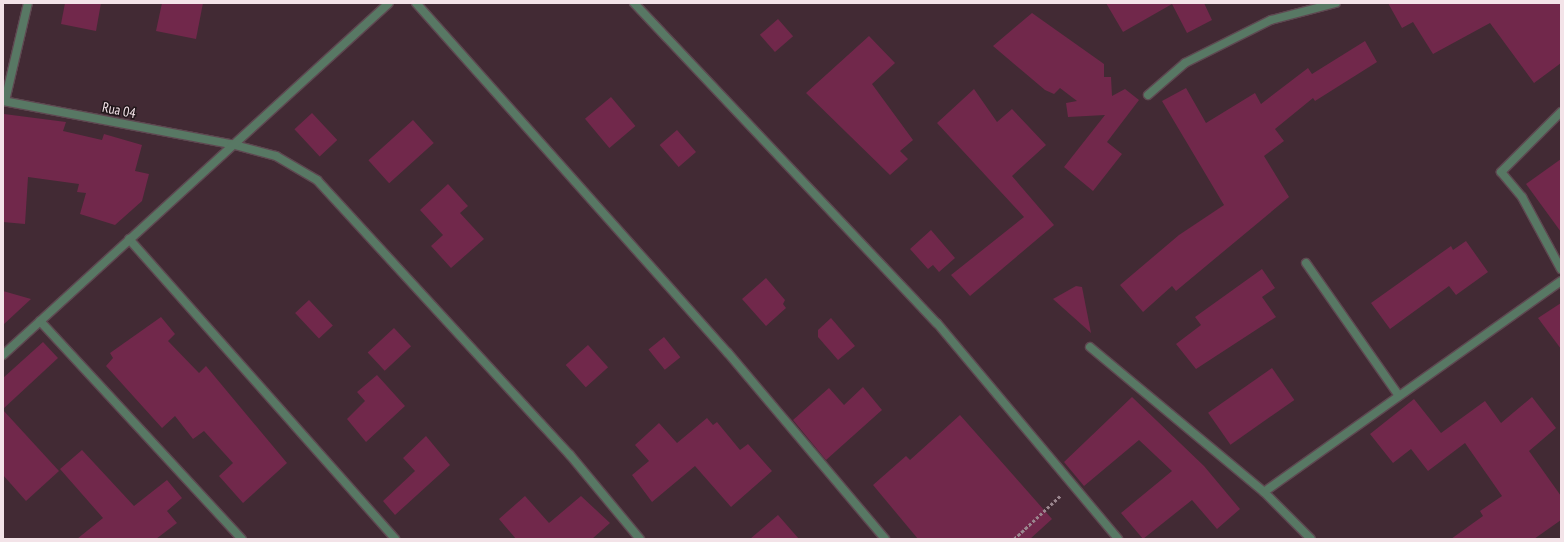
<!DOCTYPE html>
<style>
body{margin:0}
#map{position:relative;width:1564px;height:542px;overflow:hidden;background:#422a34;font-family:"PT Sans Narrow",sans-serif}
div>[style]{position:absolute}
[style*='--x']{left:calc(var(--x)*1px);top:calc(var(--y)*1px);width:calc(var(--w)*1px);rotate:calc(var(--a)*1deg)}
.building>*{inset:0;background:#71284b;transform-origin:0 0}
.path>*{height:2.5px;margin-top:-1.25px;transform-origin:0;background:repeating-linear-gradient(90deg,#9a868e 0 3px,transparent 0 5px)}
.roads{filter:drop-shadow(1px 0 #5e4851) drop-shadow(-1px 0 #5e4851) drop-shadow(0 1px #5e4851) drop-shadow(0 -1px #5e4851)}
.minor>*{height:8px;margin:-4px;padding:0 4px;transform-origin:4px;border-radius:4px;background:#587864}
span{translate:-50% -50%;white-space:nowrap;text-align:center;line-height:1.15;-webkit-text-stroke:3px #22171b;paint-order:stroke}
.street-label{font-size:14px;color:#f3e3e8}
.frame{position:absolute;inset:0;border:4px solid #f3e3e8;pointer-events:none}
</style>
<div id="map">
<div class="building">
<i style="clip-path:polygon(65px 3px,101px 3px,96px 31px,61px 24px)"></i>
<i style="clip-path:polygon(162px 3px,203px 3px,196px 39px,156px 31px)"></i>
<i style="clip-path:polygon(1106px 3px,1204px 3px,1212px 20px,1187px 33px,1172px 4px,1123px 32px)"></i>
<i style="clip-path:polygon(1388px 3px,1561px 3px,1561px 63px,1534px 83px,1490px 23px,1433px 54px,1413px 22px,1402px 28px)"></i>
<i style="clip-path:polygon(1032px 13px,1104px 64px,1104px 77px,1111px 77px,1112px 96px,1125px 89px,1139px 100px,1107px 142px,1122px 154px,1093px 191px,1064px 167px,1105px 115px,1068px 117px,1066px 103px,1077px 101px,1060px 88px,1054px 94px,1045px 90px,993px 46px)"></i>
<i style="left:778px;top:19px;width:23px;height:24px;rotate:49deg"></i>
<i style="clip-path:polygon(869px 36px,895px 63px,872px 84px,913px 140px,900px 151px,908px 159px,890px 175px,806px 93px)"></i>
<i style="clip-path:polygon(1365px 41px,1377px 62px,1315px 101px,1313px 98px,1275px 129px,1284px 141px,1264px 156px,1289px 197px,1176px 291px,1172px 286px,1143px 312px,1120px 285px,1179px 235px,1224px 205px,1162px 101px,1186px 88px,1206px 123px,1255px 93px,1261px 104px,1308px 68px,1312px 74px)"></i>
<i style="clip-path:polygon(974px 89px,997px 122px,1012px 109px,1046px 145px,1012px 176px,1054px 225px,970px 296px,951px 275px,1024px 217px,937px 123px)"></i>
<i style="left:611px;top:97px;width:38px;height:34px;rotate:50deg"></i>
<i style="left:312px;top:113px;width:37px;height:24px;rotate:47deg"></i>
<i style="clip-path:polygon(4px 114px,66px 122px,63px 131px,102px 140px,104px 134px,142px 145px,135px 171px,149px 174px,142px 201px,115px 225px,80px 214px,86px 193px,77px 192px,79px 184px,28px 177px,25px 224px,3px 222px)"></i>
<i style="left:413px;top:120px;width:31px;height:60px;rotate:48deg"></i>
<i style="left:677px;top:130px;width:29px;height:23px;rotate:49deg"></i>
<i style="clip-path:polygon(1561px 159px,1561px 232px,1526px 184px)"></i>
<i style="clip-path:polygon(448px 184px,468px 206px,460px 213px,484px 239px,451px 268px,431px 246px,443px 235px,420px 210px)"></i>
<i style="clip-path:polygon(931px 230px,955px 258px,939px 272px,933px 265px,928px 269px,910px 249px)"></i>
<i style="clip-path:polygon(1466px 241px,1488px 272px,1456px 295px,1449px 286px,1390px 329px,1371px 303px,1451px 246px,1453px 250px)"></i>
<i style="clip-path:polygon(1262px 269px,1275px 288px,1262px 297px,1276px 317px,1196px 369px,1176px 344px,1201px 325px,1195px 317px)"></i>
<i style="clip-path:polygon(766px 278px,785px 300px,783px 304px,786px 308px,766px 326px,742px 299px)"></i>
<i style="clip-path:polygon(1076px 286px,1082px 287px,1091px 333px,1053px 299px)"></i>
<i style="clip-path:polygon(3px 291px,31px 299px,3px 325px)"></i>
<i style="left:309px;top:300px;width:35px;height:19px;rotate:47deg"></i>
<i style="clip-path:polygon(1561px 303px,1561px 349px,1538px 318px)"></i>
<i style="clip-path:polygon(161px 317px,175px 334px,168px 341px,199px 373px,206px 366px,287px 463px,243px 503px,219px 476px,233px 463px,204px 431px,193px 439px,175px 416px,162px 428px,106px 366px,113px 358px,110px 353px)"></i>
<i style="clip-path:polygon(831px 318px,855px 346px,838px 360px,818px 337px,818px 330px)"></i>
<i style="left:394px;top:328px;width:25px;height:36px;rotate:47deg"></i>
<i style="left:664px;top:337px;width:26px;height:20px;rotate:51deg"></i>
<i style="clip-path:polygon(43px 342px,58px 358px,3px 409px,3px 378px)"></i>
<i style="left:588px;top:345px;width:30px;height:30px;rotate:48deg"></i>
<i style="left:1272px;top:368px;width:39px;height:78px;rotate:55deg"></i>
<i style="clip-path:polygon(377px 375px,405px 406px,366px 442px,347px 419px,365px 401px,357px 392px)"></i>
<i style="clip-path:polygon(863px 387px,882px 410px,826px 460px,793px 420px,829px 388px,844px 405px)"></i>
<i style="clip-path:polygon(1132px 397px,1204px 466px,1240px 509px,1217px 529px,1192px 500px,1143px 539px,1121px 513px,1172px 471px,1139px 440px,1084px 486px,1064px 462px)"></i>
<i style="clip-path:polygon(1532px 397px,1556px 428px,1529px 451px,1561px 496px,1561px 520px,1534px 539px,1451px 539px,1483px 516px,1480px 511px,1502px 496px,1465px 443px,1428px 471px,1411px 449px,1393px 463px,1370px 434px,1414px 399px,1441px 433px,1485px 401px,1501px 423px)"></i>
<i style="clip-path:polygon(3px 410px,59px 471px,26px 501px,3px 475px)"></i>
<i style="clip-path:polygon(960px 415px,1052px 519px,1030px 539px,918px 539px,873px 485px,906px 456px,910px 460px)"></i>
<i style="clip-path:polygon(707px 418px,713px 425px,717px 422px,740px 450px,748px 444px,772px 471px,731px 507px,695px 466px,652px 502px,632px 475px,649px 461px,635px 445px,659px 423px,677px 443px)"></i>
<i style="clip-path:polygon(426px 436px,450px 465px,395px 515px,383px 501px,415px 471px,403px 458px)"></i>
<i style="clip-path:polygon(82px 450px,134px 506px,167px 480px,182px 498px,167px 511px,177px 523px,156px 539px,77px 539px,103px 518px,60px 469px)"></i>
<i style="clip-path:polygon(525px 496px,549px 523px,581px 496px,610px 523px,592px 539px,516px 539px,499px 519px)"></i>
<i style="clip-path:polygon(778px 515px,799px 539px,750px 539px)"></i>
</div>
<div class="path">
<i style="--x:1014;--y:539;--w:63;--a:-43.1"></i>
</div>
<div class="roads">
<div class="minor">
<i style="--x:416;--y:3;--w:469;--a:48.3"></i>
<i style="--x:728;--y:353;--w:243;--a:49.8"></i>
<i style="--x:634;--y:3;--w:441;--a:46.6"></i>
<i style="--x:937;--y:323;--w:282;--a:50"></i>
<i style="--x:1148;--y:95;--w:49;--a:-40.9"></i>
<i style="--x:1185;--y:63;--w:96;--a:-26.6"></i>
<i style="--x:1271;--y:20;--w:67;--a:-14.7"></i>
<i style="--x:3;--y:101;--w:232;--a:10.7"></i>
<i style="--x:231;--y:144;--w:47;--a:14.9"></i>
<i style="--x:276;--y:156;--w:48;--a:30.3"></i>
<i style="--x:317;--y:180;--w:374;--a:47.4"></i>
<i style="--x:570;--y:455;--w:109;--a:50.2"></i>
<i style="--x:5;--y:101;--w:101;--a:-76.8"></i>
<i style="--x:1561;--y:112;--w:85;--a:135"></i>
<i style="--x:1501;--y:172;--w:33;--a:50"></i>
<i style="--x:1522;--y:197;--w:82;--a:61.6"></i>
<i style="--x:129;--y:239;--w:401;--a:48.4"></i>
<i style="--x:1306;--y:263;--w:162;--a:55"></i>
<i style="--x:40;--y:321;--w:297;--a:47.2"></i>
<i style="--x:1090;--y:347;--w:226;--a:39.8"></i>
<i style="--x:1264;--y:492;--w:66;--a:45"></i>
<i style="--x:3;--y:355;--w:522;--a:-42.36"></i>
<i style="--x:1264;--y:492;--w:364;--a:-35.4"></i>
</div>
</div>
<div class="street-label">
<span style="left:119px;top:110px;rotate:11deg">Rua 04</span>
</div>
<div class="frame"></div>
</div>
